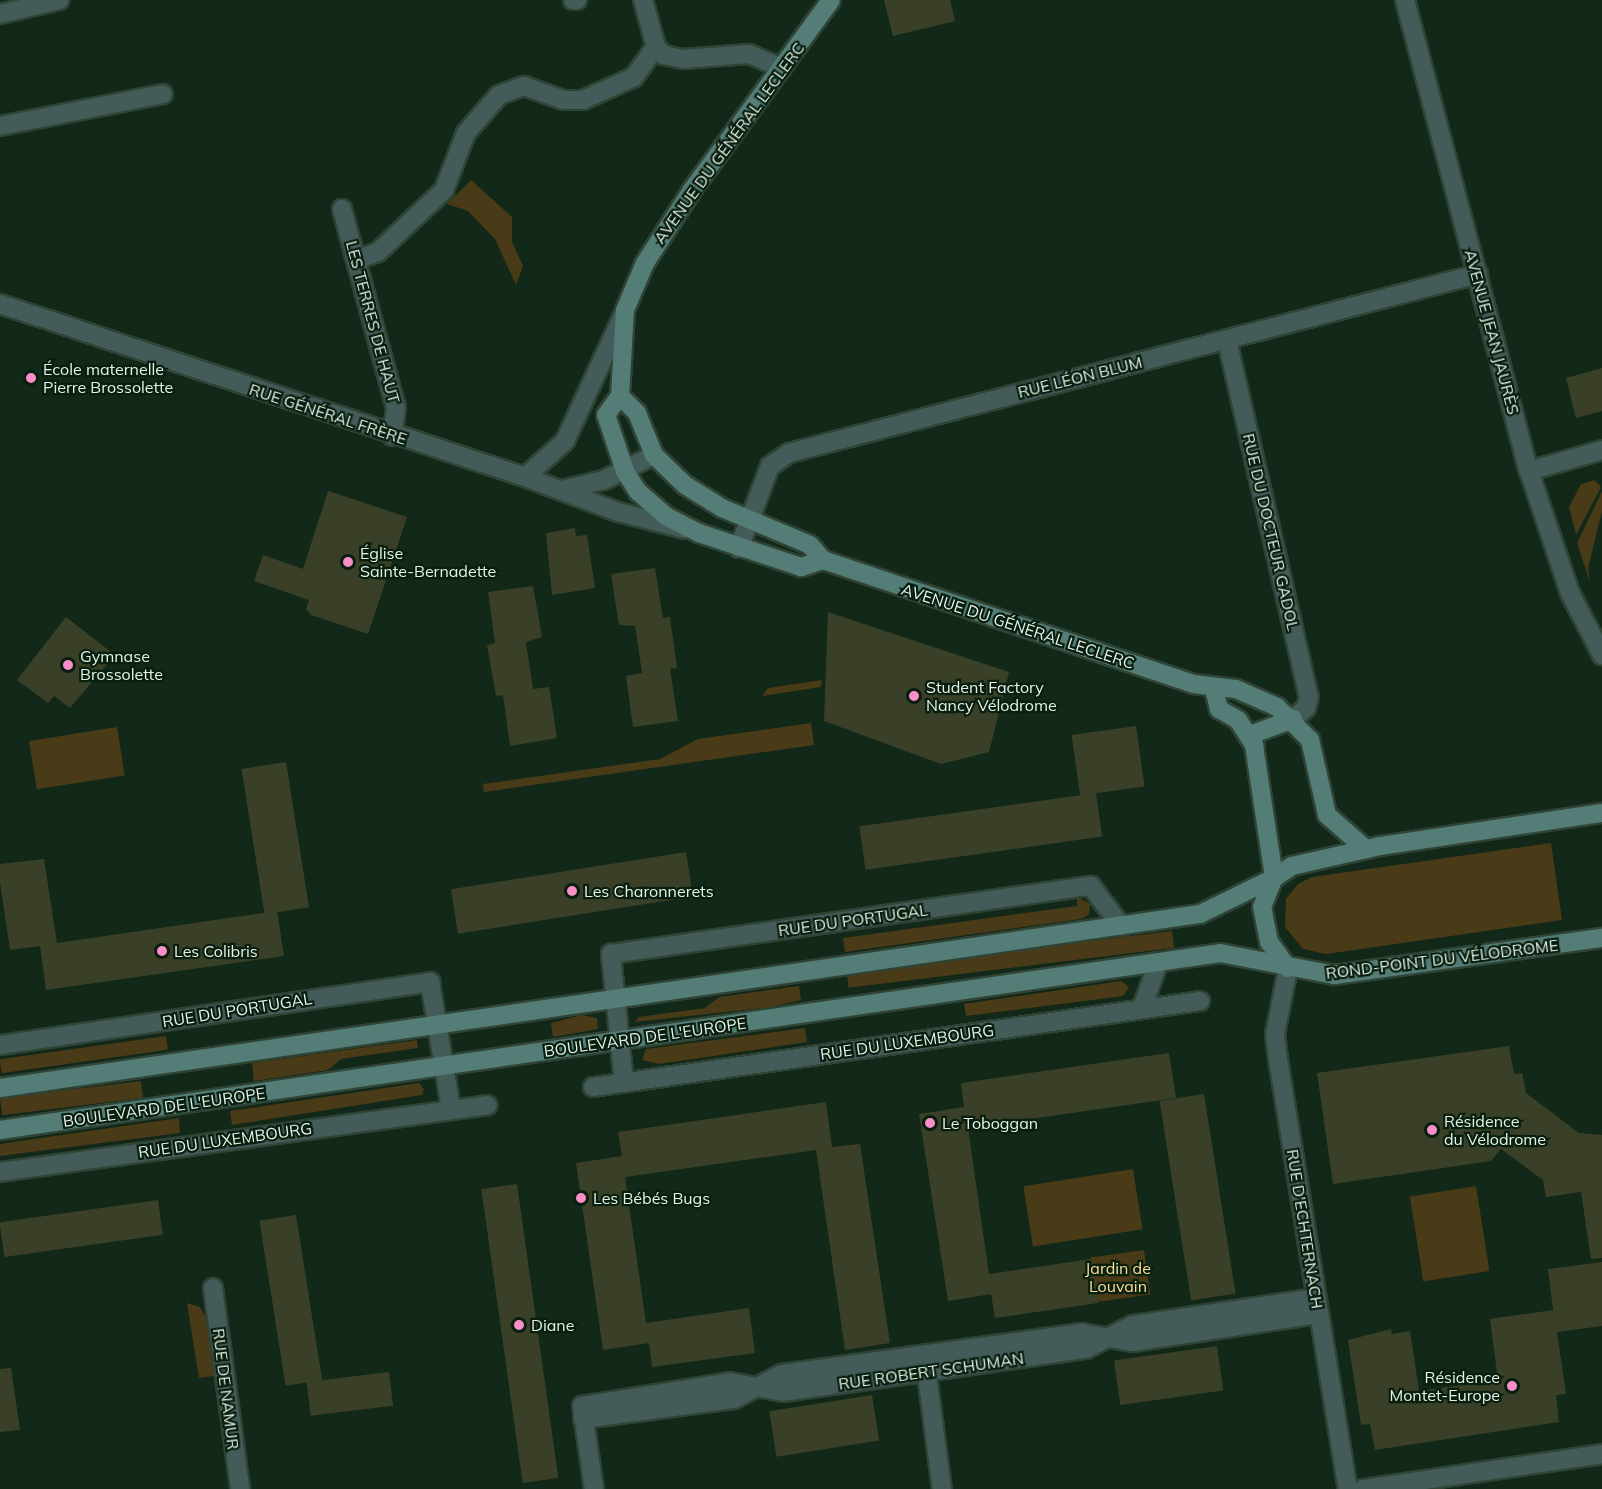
<!DOCTYPE html>
<meta charset="utf-8">
<style>
body{margin:0}
#map{position:relative;width:1602px;height:1489px;overflow:hidden;background:#122818;font-family:Mulish,sans-serif}
div>[style]{position:absolute}
[style*='--x']{left:calc(var(--x)*1px);top:calc(var(--y)*1px);width:calc(var(--w)*1px);rotate:calc(var(--a)*1deg)}
.green>*{inset:0;background:#493a18;transform-origin:0 0}
.building>*{inset:0;background:#3a4027;transform-origin:0 0}
.roads{filter:drop-shadow(2px 0 #304435) drop-shadow(-2px 0 #304435) drop-shadow(0 2px #304435) drop-shadow(0 -2px #304435)}
.minor>*{height:18px;margin:-9px;padding:0 9px;transform-origin:9px;border-radius:9px;background:#435c59}
.tertiary>*{height:18px;margin:-9px;padding:0 9px;transform-origin:9px;border-radius:9px;background:#435c59}
.secondary>*{height:18px;margin:-9px;padding:0 9px;transform-origin:9px;border-radius:9px;background:#547d77}
.dots>*{width:16px;height:16px;translate:-50% -50%;box-sizing:border-box;border:3px solid #081e0f;border-radius:50%}
span{translate:-50% -50%;white-space:nowrap;text-align:center;line-height:1.15;-webkit-text-stroke:4.5px #081e0f;paint-order:stroke}
.street-label{font-size:16px;color:#e5f2e7}
.poi-label{font-size:16px;color:#e5f2e7}
.left{translate:0 -50%;text-align:left}
.right{translate:-100% -50%;text-align:right}
.park-label{font-size:16px;color:#fede95}
</style>
<div id="map">
<div class="green">
<i style="clip-path:polygon(471px 180px,512px 217px,512px 242px,523px 266px,516px 285px,495px 239px,468px 211px,447px 204px)"></i>
<i style="clip-path:polygon(1594px 480px,1601px 487px,1576px 535px,1569px 507px,1581px 484px)"></i>
<i style="clip-path:polygon(1602px 491px,1602px 511px,1588px 568px,1590px 582px,1577px 543px)"></i>
<i style="clip-path:polygon(822px 680px,821px 687px,762px 696px,768px 688px)"></i>
<i style="clip-path:polygon(811px 723px,814px 745px,484px 792px,483px 784px,660px 759px,698px 739px)"></i>
<i style="left:117px;top:727px;width:49px;height:89px;rotate:81deg"></i>
<i style="clip-path:polygon(1551px 843px,1562px 920px,1326px 954px,1303px 949px,1285px 927px,1286px 899px,1298px 884px,1312px 877px)"></i>
<i style="clip-path:polygon(1077px 897px,1090px 904px,1089px 914px,1081px 919px,845px 952px,843px 938px,1077px 906px)"></i>
<i style="left:1172px;top:931px;width:17px;height:328px;rotate:83deg"></i>
<i style="clip-path:polygon(1121px 981px,1129px 987px,1123px 996px,966px 1016px,964px 1004px)"></i>
<i style="clip-path:polygon(799px 986px,801px 1000px,770px 1007px,635px 1022px,639px 1017px,705px 1008px,719px 997px)"></i>
<i style="clip-path:polygon(582px 1015px,597px 1018px,598px 1029px,553px 1037px,551px 1023px)"></i>
<i style="clip-path:polygon(805px 1028px,807px 1042px,659px 1064px,642px 1060px,646px 1049px)"></i>
<i style="left:166px;top:1036px;width:14px;height:168px;rotate:82deg"></i>
<i style="clip-path:polygon(417px 1040px,418px 1048px,341px 1059px,328px 1070px,254px 1081px,252px 1063px)"></i>
<i style="left:141px;top:1081px;width:17px;height:142px;rotate:83deg"></i>
<i style="clip-path:polygon(419px 1083px,424px 1089px,422px 1095px,232px 1125px,230px 1111px)"></i>
<i style="clip-path:polygon(179px 1118px,180px 1133px,0 1156px,0 1144px)"></i>
<i style="left:1133px;top:1169px;width:61px;height:111px;rotate:81deg"></i>
<i style="left:1476px;top:1186px;width:86px;height:67px;rotate:81deg"></i>
<i style="left:1144px;top:1250px;width:45px;height:54px;rotate:82deg"></i>
<i style="clip-path:polygon(187px 1303px,200px 1307px,206px 1318px,214px 1376px,199px 1378px)"></i>
</div>
<div class="building">
<i style="clip-path:polygon(884px 0,950px 0,955px 21px,893px 36px)"></i>
<i style="clip-path:polygon(1602px 368px,1602px 411px,1576px 418px,1566px 378px)"></i>
<i style="clip-path:polygon(328px 491px,407px 517px,368px 634px,311px 615px,306px 609px,309px 600px,254px 581px,263px 555px,303px 569px)"></i>
<i style="clip-path:polygon(575px 528px,576px 536px,587px 535px,595px 588px,552px 595px,546px 533px)"></i>
<i style="clip-path:polygon(655px 568px,663px 618px,670px 617px,677px 668px,670px 669px,678px 721px,633px 727px,626px 676px,642px 673px,635px 626px,619px 625px,611px 574px)"></i>
<i style="clip-path:polygon(533px 586px,542px 637px,526px 642px,533px 689px,549px 687px,557px 738px,510px 746px,503px 695px,496px 696px,487px 645px,495px 643px,488px 592px)"></i>
<i style="clip-path:polygon(828px 612px,1009px 672px,989px 752px,941px 764px,824px 721px)"></i>
<i style="clip-path:polygon(66px 617px,115px 655px,70px 708px,54px 696px,48px 703px,17px 680px)"></i>
<i style="left:1136px;top:726px;width:61px;height:65px;rotate:82deg"></i>
<i style="left:286px;top:762px;width:147px;height:45px;rotate:81deg"></i>
<i style="left:1096px;top:793px;width:44px;height:239px;rotate:82deg"></i>
<i style="left:686px;top:852px;width:45px;height:238px;rotate:81deg"></i>
<i style="clip-path:polygon(44px 859px,57px 943px,277px 911px,284px 956px,46px 990px,40px 946px,10px 950px,0 882px,0 864px)"></i>
<i style="clip-path:polygon(1509px 1046px,1514px 1074px,1522px 1073px,1526px 1093px,1579px 1133px,1602px 1135px,1602px 1258px,1591px 1259px,1581px 1192px,1546px 1197px,1543px 1180px,1501px 1149px,1491px 1161px,1333px 1184px,1317px 1073px)"></i>
<i style="clip-path:polygon(1169px 1053px,1176px 1098px,968px 1128px,989px 1274px,1091px 1259px,1098px 1303px,995px 1318px,991px 1294px,948px 1301px,919px 1114px,964px 1107px,961px 1083px)"></i>
<i style="left:1204px;top:1094px;width:202px;height:45px;rotate:81deg"></i>
<i style="clip-path:polygon(826px 1102px,832px 1147px,860px 1144px,890px 1343px,845px 1350px,816px 1150px,625px 1177px,646px 1323px,749px 1308px,755px 1353px,652px 1367px,649px 1343px,603px 1350px,576px 1163px,622px 1156px,618px 1132px)"></i>
<i style="left:517px;top:1184px;width:297px;height:36px;rotate:82deg"></i>
<i style="left:158px;top:1200px;width:35px;height:160px;rotate:82deg"></i>
<i style="left:296px;top:1215px;width:167px;height:37px;rotate:81deg"></i>
<i style="clip-path:polygon(1602px 1262px,1602px 1326px,1557px 1332px,1566px 1394px,1556px 1395px,1559px 1422px,1375px 1450px,1370px 1424px,1361px 1425px,1348px 1340px,1391px 1329px,1392px 1334px,1410px 1331px,1419px 1391px,1498px 1380px,1490px 1319px,1553px 1310px,1548px 1269px)"></i>
<i style="left:1217px;top:1346px;width:45px;height:104px;rotate:82deg"></i>
<i style="clip-path:polygon(11px 1368px,20px 1430px,0 1432px,0 1369px)"></i>
<i style="left:389px;top:1372px;width:34px;height:83px;rotate:83deg"></i>
<i style="left:872px;top:1395px;width:46px;height:104px;rotate:81deg"></i>
</div>
<div class="roads">
<div class="minor">
<i style="--x:573;--y:0;--w:4;--a:0"></i>
<i style="--x:643;--y:0;--w:49;--a:74.5"></i>
<i style="--x:656;--y:47;--w:11;--a:45"></i>
<i style="--x:664;--y:55;--w:19;--a:12"></i>
<i style="--x:683;--y:59;--w:66;--a:-4.3"></i>
<i style="--x:749;--y:54;--w:36;--a:23"></i>
<i style="--x:0;--y:14;--w:61;--a:-13.3"></i>
<i style="--x:0;--y:126;--w:166;--a:-11.1"></i>
<i style="--x:342;--y:209;--w:206;--a:74.8"></i>
<i style="--x:396;--y:408;--w:28;--a:98"></i>
<i style="--x:356;--y:260;--w:23;--a:-20"></i>
<i style="--x:378;--y:252;--w:91;--a:-43.2"></i>
<i style="--x:444;--y:190;--w:61;--a:-68.9"></i>
<i style="--x:466;--y:133;--w:50;--a:-49"></i>
<i style="--x:499;--y:95;--w:27;--a:-20"></i>
<i style="--x:524;--y:86;--w:42;--a:19.3"></i>
<i style="--x:564;--y:100;--w:19;--a:0"></i>
<i style="--x:583;--y:100;--w:56;--a:-24.3"></i>
<i style="--x:634;--y:77;--w:37;--a:-54"></i>
<i style="--x:1227;--y:340;--w:366;--a:77.1"></i>
<i style="--x:1309;--y:697;--w:11;--a:105"></i>
<i style="--x:1306;--y:708;--w:17;--a:140"></i>
<i style="--x:1529;--y:471;--w:76;--a:-16"></i>
<i style="--x:739;--y:548;--w:88;--a:-69.3"></i>
<i style="--x:770;--y:466;--w:23;--a:-34"></i>
<i style="--x:789;--y:453;--w:712;--a:-14.56"></i>
<i style="--x:1288;--y:968;--w:67;--a:101.1"></i>
<i style="--x:1275;--y:1034;--w:25;--a:83"></i>
<i style="--x:1278;--y:1059;--w:436;--a:80.8"></i>
<i style="--x:1142;--y:1008;--w:48;--a:-70.4"></i>
<i style="--x:0;--y:1045;--w:435;--a:-8.3"></i>
<i style="--x:430;--y:982;--w:129;--a:80.6"></i>
<i style="--x:624;--y:1083;--w:130;--a:-95.8"></i>
<i style="--x:611;--y:954;--w:485;--a:-8.1"></i>
<i style="--x:1091;--y:886;--w:50;--a:53.1"></i>
<i style="--x:593;--y:1087;--w:613;--a:-8.06"></i>
<i style="--x:0;--y:1172;--w:492;--a:-7.8"></i>
<i style="--x:213;--y:1288;--w:203;--a:82.3"></i>
<i style="--x:925;--y:1360;--w:130;--a:82.5"></i>
<i style="--x:583;--y:1419;--w:152;--a:-7.5"></i>
<i style="--x:734;--y:1399;--w:54;--a:-27.5"></i>
<i style="--x:782;--y:1374;--w:303;--a:-7.8"></i>
<i style="--x:1082;--y:1333;--w:52;--a:10"></i>
<i style="--x:1133;--y:1342;--w:188;--a:-8.6"></i>
<i style="--x:594;--y:1489;--w:84;--a:-98.2"></i>
<i style="--x:582;--y:1406;--w:150;--a:-9.2"></i>
<i style="--x:730;--y:1382;--w:54;--a:10.7"></i>
<i style="--x:783;--y:1392;--w:306;--a:-8.1"></i>
<i style="--x:1086;--y:1349;--w:53;--a:-27.1"></i>
<i style="--x:1133;--y:1325;--w:185;--a:-8.4"></i>
<i style="--x:1363;--y:1489;--w:242;--a:-8.3"></i>
</div>
<div class="tertiary">
<i style="--x:1405;--y:0;--w:487;--a:75.3"></i>
<i style="--x:1529;--y:471;--w:129;--a:71.4"></i>
<i style="--x:1570;--y:593;--w:70;--a:62.7"></i>
<i style="--x:0;--y:304;--w:553;--a:18.24"></i>
<i style="--x:525;--y:477;--w:99;--a:20.6"></i>
<i style="--x:618;--y:512;--w:69;--a:14.2"></i>
<i style="--x:525;--y:477;--w:54;--a:-42"></i>
<i style="--x:565;--y:441;--w:143;--a:-65.2"></i>
<i style="--x:562;--y:490;--w:43;--a:-13.4"></i>
<i style="--x:604;--y:480;--w:56;--a:-26.6"></i>
</div>
<div class="secondary">
<i style="--x:620;--y:396;--w:24;--a:45"></i>
<i style="--x:637;--y:413;--w:45;--a:68"></i>
<i style="--x:654;--y:455;--w:43;--a:44.1"></i>
<i style="--x:685;--y:485;--w:44;--a:31.9"></i>
<i style="--x:722;--y:508;--w:95;--a:22.8"></i>
<i style="--x:810;--y:545;--w:20;--a:49"></i>
<i style="--x:823;--y:560;--w:390;--a:18.5"></i>
<i style="--x:1193;--y:684;--w:43;--a:6.6"></i>
<i style="--x:1236;--y:689;--w:45;--a:23.7"></i>
<i style="--x:1277;--y:707;--w:47;--a:45"></i>
<i style="--x:1310;--y:740;--w:77;--a:77.2"></i>
<i style="--x:1327;--y:815;--w:52;--a:41.1"></i>
<i style="--x:823;--y:560;--w:23;--a:162"></i>
<i style="--x:801;--y:567;--w:108;--a:-161.6"></i>
<i style="--x:699;--y:533;--w:37;--a:-153"></i>
<i style="--x:666;--y:516;--w:37;--a:-139"></i>
<i style="--x:638;--y:492;--w:25;--a:-122"></i>
<i style="--x:625;--y:471;--w:59;--a:-108.7"></i>
<i style="--x:606;--y:415;--w:24;--a:-54"></i>
<i style="--x:620;--y:396;--w:86;--a:-86.7"></i>
<i style="--x:625;--y:310;--w:51;--a:-66.9"></i>
<i style="--x:645;--y:263;--w:87;--a:-57.2"></i>
<i style="--x:692;--y:190;--w:235;--a:-53.8"></i>
<i style="--x:1214;--y:689;--w:21;--a:76"></i>
<i style="--x:1219;--y:709;--w:22;--a:30"></i>
<i style="--x:1238;--y:720;--w:30;--a:57"></i>
<i style="--x:1254;--y:745;--w:134;--a:81.4"></i>
<i style="--x:1250;--y:735;--w:46;--a:-20.4"></i>
<i style="--x:1288;--y:968;--w:32;--a:-126"></i>
<i style="--x:1269;--y:942;--w:36;--a:-101"></i>
<i style="--x:1262;--y:907;--w:31;--a:-68"></i>
<i style="--x:1274;--y:878;--w:22;--a:-34"></i>
<i style="--x:1292;--y:866;--w:90;--a:-12.8"></i>
<i style="--x:1380;--y:846;--w:224;--a:-8.5"></i>
<i style="--x:0;--y:1088;--w:1213;--a:-8.25"></i>
<i style="--x:1200;--y:914;--w:82;--a:-25.9"></i>
<i style="--x:0;--y:1130;--w:1233;--a:-8.25"></i>
<i style="--x:1220;--y:953;--w:116;--a:10.9"></i>
<i style="--x:1334;--y:975;--w:271;--a:-7.9"></i>
</div>
</div>
<div class="dots">
<i style="left:31px;top:378px;background:#fa8fc7"></i>
<i style="left:348px;top:562px;background:#fa8fc7"></i>
<i style="left:68px;top:665px;background:#fa8fc7"></i>
<i style="left:914px;top:696px;background:#fa8fc7"></i>
<i style="left:572px;top:891px;background:#fa8fc7"></i>
<i style="left:162px;top:951px;background:#fa8fc7"></i>
<i style="left:930px;top:1123px;background:#fa8fc7"></i>
<i style="left:1432px;top:1130px;background:#fa8fc7"></i>
<i style="left:581px;top:1198px;background:#fa8fc7"></i>
<i style="left:519px;top:1325px;background:#fa8fc7"></i>
<i style="left:1512px;top:1386px;background:#fa8fc7"></i>
</div>
<div class="street-label">
<span style="left:729px;top:143px;rotate:-54deg">AVENUE DU GÉNÉRAL LECLERC</span>
<span style="left:373px;top:322px;rotate:75deg">LES TERRES DE HAUT</span>
<span style="left:1492px;top:332px;rotate:75deg">AVENUE JEAN JAURÈS</span>
<span style="left:1080px;top:377px;rotate:-14deg">RUE LÉON BLUM</span>
<span style="left:328px;top:414px;rotate:18deg">RUE GÉNÉRAL FRÈRE</span>
<span style="left:1271px;top:532px;rotate:77deg">RUE DU DOCTEUR GADOL</span>
<span style="left:1018px;top:626px;rotate:18deg">AVENUE DU GÉNÉRAL LECLERC</span>
<span style="left:853px;top:920px;rotate:-8deg">RUE DU PORTUGAL</span>
<span style="left:1442px;top:959px;rotate:-7deg">ROND-POINT DU VÉLODROME</span>
<span style="left:237px;top:1010px;rotate:-9deg">RUE DU PORTUGAL</span>
<span style="left:645px;top:1037px;rotate:-8deg">BOULEVARD DE L'EUROPE</span>
<span style="left:907px;top:1042px;rotate:-8deg">RUE DU LUXEMBOURG</span>
<span style="left:164px;top:1107px;rotate:-8deg">BOULEVARD DE L'EUROPE</span>
<span style="left:225px;top:1140px;rotate:-8deg">RUE DU LUXEMBOURG</span>
<span style="left:1305px;top:1229px;rotate:81deg">RUE D'ECHTERNACH</span>
<span style="left:931px;top:1371px;rotate:-8deg">RUE ROBERT SCHUMAN</span>
<span style="left:226px;top:1389px;rotate:83deg">RUE DE NAMUR</span>
</div>
<div class="poi-label">
<span class="left" style="left:43px;top:378px">École maternelle<br>Pierre Brossolette</span>
<span class="left" style="left:360px;top:562px">Église<br>Sainte-Bernadette</span>
<span class="left" style="left:80px;top:665px">Gymnase<br>Brossolette</span>
<span class="left" style="left:926px;top:696px">Student Factory<br>Nancy Vélodrome</span>
<span class="left" style="left:584px;top:891px">Les Charonnerets</span>
<span class="left" style="left:174px;top:951px">Les Colibris</span>
<span class="left" style="left:1444px;top:1130px">Résidence<br>du Vélodrome</span>
<span class="left" style="left:942px;top:1123px">Le Toboggan</span>
<span class="left" style="left:593px;top:1198px">Les Bébés Bugs</span>
<span class="left" style="left:531px;top:1325px">Diane</span>
<span class="right" style="left:1500px;top:1386px">Résidence<br>Montet-Europe</span>
</div>
<div class="park-label">
<span style="left:1118px;top:1277px">Jardin de<br>Louvain</span>
</div>
</div>
